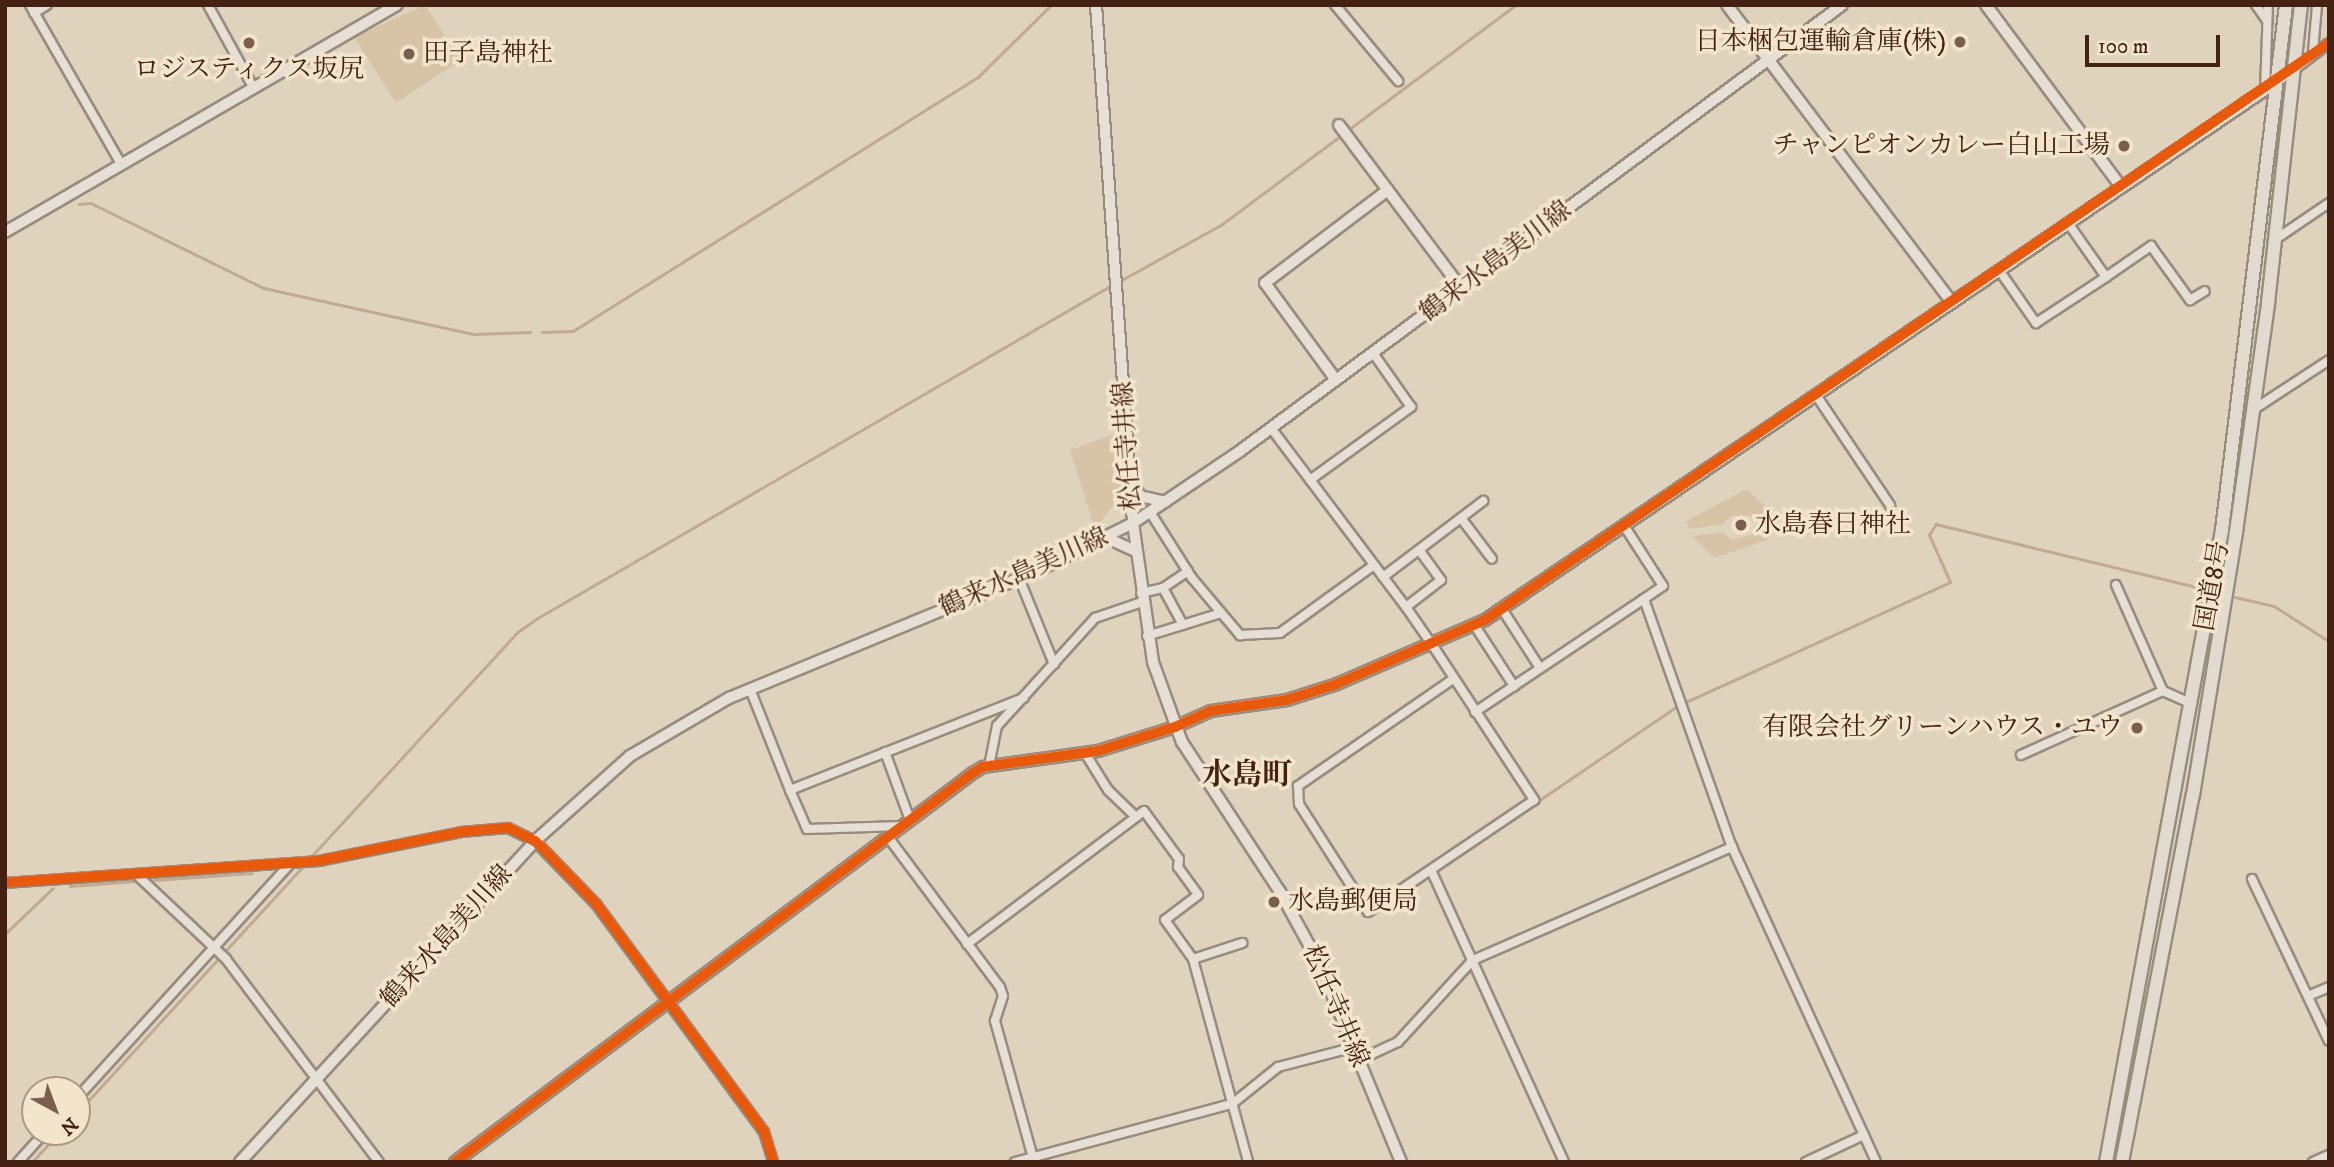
<!DOCTYPE html>
<meta charset="utf-8">
<style>
body{margin:0}
#map{position:relative;width:2334px;height:1167px;overflow:hidden;background:#dfd3be;font-family:"IM FELL DW Pica","Noto Serif JP",serif}
div>[style]{position:absolute}
[style*='--x']{left:calc(var(--x)*1px);top:calc(var(--y)*1px);width:calc(var(--w)*1px);rotate:calc(var(--a)*1deg)}
.green>*{inset:0;background:#d7c4a7}
.stream>*{height:2.5px;margin:-1.25px;padding:0 1.25px;transform-origin:1.25px;border-radius:1.25px;background:#c1aa8f}
.roads{filter:drop-shadow(2px 0 #988c7f) drop-shadow(-2px 0 #988c7f) drop-shadow(0 2px #988c7f) drop-shadow(0 -2px #988c7f)}
.minor>*{height:8px;margin:-4px;padding:0 4px;transform-origin:4px;border-radius:4px;background:#e5dfd5}
.tertiary>*{height:10px;margin:-5px;padding:0 5px;transform-origin:5px;border-radius:5px;background:#e5dfd5}
.secondary>*{height:10px;margin:-5px;padding:0 5px;transform-origin:5px;border-radius:5px;background:#e5dfd5}
.trunk>*{height:12px;margin:-6px;padding:0 6px;transform-origin:6px;border-radius:6px;background:#e1dace}
.cycleway>*{height:10px;margin:-5px;padding:0 5px;transform-origin:5px;border-radius:5px;background:#e8590c}
.dots>*{width:19px;height:19px;translate:-50% -50%;box-sizing:border-box;border:4px solid #f3e5cc;border-radius:50%}
span{translate:-50% -50%;white-space:nowrap;text-align:center;line-height:1.15;-webkit-text-stroke:7px #f3e5cc;paint-order:stroke}
.poi-label{font-size:26px;color:#442113}
.right{translate:-100% -50%;text-align:right}
.left{translate:0 -50%;text-align:left}
.street-label{font-size:26px;color:#442113}
.quarter-label{font-size:30px;color:#442113;font-weight:700}
.frame{position:absolute;inset:0;border:7px solid #442113;pointer-events:none}
.north{position:absolute;left:21px;top:1076px;width:70px;height:70px;box-sizing:border-box;background:#f3e5cc;border:2px solid #ad9782;border-radius:50%;rotate:139deg;font-size:19px;font-weight:700;line-height:28px;text-align:center;color:#442113}
.north::after{content:'';display:block;margin:auto;width:24px;height:32px;background:#7a5f4f;clip-path:polygon(50% 0,100% 100%,50% 72%,0 100%)}
.scale{position:absolute;left:2085px;top:35px;width:135px;height:32px;box-sizing:border-box;border:4px solid #442113;border-top:0;padding-left:9px;font-size:21px;line-height:24px;white-space:nowrap;color:#442113;-webkit-text-stroke:5px #f3e5cc;paint-order:stroke}
</style>
<div id="map">
<div class="green">
<i style="clip-path:polygon(425px 5px,461px 60px,396px 103px,354px 37px)"></i>
<i style="clip-path:polygon(1117px 433px,1122px 493px,1095px 529px,1070px 450px)"></i>
<i style="clip-path:polygon(1747px 489px,1776px 516px,1769px 539px,1714px 558px,1692px 536px,1724px 533px,1732px 540px,1762px 532px,1764px 516px,1731px 516px,1723px 524px,1690px 529px,1686px 521px)"></i>
</div>
<div class="stream">
<i style="--x:1348;--y:130;--w:209;--a:-36.7"></i>
<i style="--x:79;--y:204;--w:12;--a:-5"></i>
<i style="--x:91;--y:203;--w:193;--a:26.2"></i>
<i style="--x:264;--y:288;--w:215;--a:12.4"></i>
<i style="--x:474;--y:334;--w:56;--a:-2"></i>
<i style="--x:1118;--y:282;--w:118;--a:-29"></i>
<i style="--x:1221;--y:225;--w:152;--a:-36.7"></i>
<i style="--x:542;--y:332;--w:31;--a:-2"></i>
<i style="--x:573;--y:331;--w:479;--a:-32.1"></i>
<i style="--x:979;--y:76;--w:101;--a:-44.6"></i>
<i style="--x:2235;--y:597;--w:40;--a:13"></i>
<i style="--x:2274;--y:606;--w:65;--a:32.5"></i>
<i style="--x:1686;--y:702;--w:290;--a:-24.4"></i>
<i style="--x:1950;--y:582;--w:51;--a:-114.1"></i>
<i style="--x:1929;--y:535;--w:13;--a:-58"></i>
<i style="--x:1936;--y:524;--w:273;--a:13.6"></i>
<i style="--x:308;--y:860;--w:310;--a:-47.4"></i>
<i style="--x:518;--y:632;--w:22;--a:-36"></i>
<i style="--x:536;--y:619;--w:666;--a:-30.11"></i>
<i style="--x:1437;--y:870;--w:293;--a:-34.3"></i>
<i style="--x:154;--y:880;--w:98;--a:-4.1"></i>
<i style="--x:70;--y:886;--w:65;--a:-4.4"></i>
<i style="--x:1377;--y:911;--w:60;--a:-34.2"></i>
<i style="--x:5;--y:934;--w:66;--a:-43.8"></i>
<i style="--x:77;--y:1113;--w:336;--a:-47.5"></i>
<i style="--x:32;--y:1162;--w:41;--a:-47"></i>
</div>
<div class="roads">
<div class="minor">
<i style="--x:30;--y:5;--w:183;--a:60.2"></i>
<i style="--x:208;--y:5;--w:94;--a:61.2"></i>
<i style="--x:1335;--y:5;--w:99;--a:50.3"></i>
<i style="--x:2256;--y:5;--w:19;--a:55"></i>
<i style="--x:34;--y:13;--w:15;--a:-32"></i>
<i style="--x:2313;--y:52;--w:47;--a:-85.1"></i>
<i style="--x:2276;--y:83;--w:66;--a:-37"></i>
<i style="--x:2265;--y:90;--w:85;--a:-88"></i>
<i style="--x:2068;--y:223;--w:66;--a:54.9"></i>
<i style="--x:2106;--y:277;--w:55;--a:-34.6"></i>
<i style="--x:2151;--y:246;--w:67;--a:54.2"></i>
<i style="--x:2190;--y:300;--w:17;--a:-31"></i>
<i style="--x:2276;--y:239;--w:64;--a:-34.2"></i>
<i style="--x:1999;--y:270;--w:65;--a:55.1"></i>
<i style="--x:2036;--y:323;--w:84;--a:-33.3"></i>
<i style="--x:1816;--y:395;--w:133;--a:56.1"></i>
<i style="--x:2253;--y:410;--w:91;--a:-33.3"></i>
<i style="--x:1271;--y:428;--w:224;--a:53"></i>
<i style="--x:1406;--y:607;--w:51;--a:55.4"></i>
<i style="--x:1435;--y:649;--w:181;--a:56.7"></i>
<i style="--x:1534;--y:800;--w:200;--a:146"></i>
<i style="--x:1368;--y:912;--w:128;--a:-122.6"></i>
<i style="--x:1299;--y:804;--w:18;--a:-93"></i>
<i style="--x:1298;--y:786;--w:188;--a:-34.6"></i>
<i style="--x:1310;--y:480;--w:125;--a:-35.9"></i>
<i style="--x:1411;--y:407;--w:66;--a:-125.1"></i>
<i style="--x:1150;--y:512;--w:78;--a:57.5"></i>
<i style="--x:1192;--y:578;--w:75;--a:49.9"></i>
<i style="--x:1240;--y:635;--w:40;--a:-2.9"></i>
<i style="--x:1280;--y:633;--w:116;--a:-35.9"></i>
<i style="--x:1461;--y:518;--w:51;--a:52.9"></i>
<i style="--x:1625;--y:527;--w:70;--a:57.2"></i>
<i style="--x:1663;--y:586;--w:23;--a:146"></i>
<i style="--x:1644;--y:599;--w:263;--a:70.5"></i>
<i style="--x:1732;--y:847;--w:346;--a:65.4"></i>
<i style="--x:1383;--y:577;--w:126;--a:-37.2"></i>
<i style="--x:1019;--y:578;--w:93;--a:67.9"></i>
<i style="--x:2116;--y:585;--w:116;--a:66.1"></i>
<i style="--x:2163;--y:691;--w:32;--a:24"></i>
<i style="--x:1163;--y:588;--w:42;--a:61.6"></i>
<i style="--x:1141;--y:593;--w:23;--a:-13"></i>
<i style="--x:1163;--y:588;--w:30;--a:-34"></i>
<i style="--x:1406;--y:607;--w:44;--a:-37.6"></i>
<i style="--x:1441;--y:580;--w:37;--a:-126"></i>
<i style="--x:1502;--y:609;--w:70;--a:57.2"></i>
<i style="--x:1475;--y:626;--w:72;--a:57"></i>
<i style="--x:1147;--y:636;--w:77;--a:-17.3"></i>
<i style="--x:750;--y:689;--w:109;--a:68.4"></i>
<i style="--x:1475;--y:712;--w:203;--a:-33.8"></i>
<i style="--x:885;--y:752;--w:72;--a:69.8"></i>
<i style="--x:1085;--y:753;--w:44;--a:58.1"></i>
<i style="--x:1108;--y:790;--w:39;--a:44"></i>
<i style="--x:2021;--y:755;--w:156;--a:-24.3"></i>
<i style="--x:989;--y:766;--w:41;--a:-78.7"></i>
<i style="--x:997;--y:726;--w:146;--a:-47.8"></i>
<i style="--x:1095;--y:618;--w:50;--a:-18.8"></i>
<i style="--x:902;--y:826;--w:95;--a:178.2"></i>
<i style="--x:807;--y:829;--w:43;--a:-113.6"></i>
<i style="--x:790;--y:790;--w:251;--a:-21.5"></i>
<i style="--x:888;--y:837;--w:187;--a:53.3"></i>
<i style="--x:1000;--y:987;--w:9;--a:72"></i>
<i style="--x:1003;--y:996;--w:26;--a:108"></i>
<i style="--x:995;--y:1021;--w:146;--a:74.5"></i>
<i style="--x:1431;--y:870;--w:321;--a:65.5"></i>
<i style="--x:138;--y:876;--w:121;--a:43.3"></i>
<i style="--x:226;--y:959;--w:254;--a:53"></i>
<i style="--x:2252;--y:879;--w:179;--a:64.6"></i>
<i style="--x:5;--y:883;--w:315;--a:-4"></i>
<i style="--x:319;--y:861;--w:145;--a:-11.5"></i>
<i style="--x:461;--y:832;--w:47;--a:-4.9"></i>
<i style="--x:508;--y:828;--w:30;--a:26"></i>
<i style="--x:535;--y:841;--w:88;--a:45.9"></i>
<i style="--x:596;--y:904;--w:283;--a:53.6"></i>
<i style="--x:764;--y:1132;--w:31;--a:73"></i>
<i style="--x:967;--y:944;--w:221;--a:-36.9"></i>
<i style="--x:1144;--y:811;--w:59;--a:53.9"></i>
<i style="--x:1179;--y:859;--w:8;--a:97"></i>
<i style="--x:1178;--y:867;--w:34;--a:54"></i>
<i style="--x:1198;--y:895;--w:41;--a:142.9"></i>
<i style="--x:1165;--y:920;--w:48;--a:54.3"></i>
<i style="--x:1193;--y:959;--w:210;--a:74.8"></i>
<i style="--x:1193;--y:959;--w:52;--a:-18.1"></i>
<i style="--x:2308;--y:996;--w:23;--a:-23"></i>
<i style="--x:1359;--y:1060;--w:43;--a:-24.8"></i>
<i style="--x:1398;--y:1042;--w:111;--a:-47.6"></i>
<i style="--x:1473;--y:960;--w:283;--a:-23.6"></i>
<i style="--x:77;--y:1098;--w:316;--a:-47.7"></i>
<i style="--x:18;--y:1162;--w:40;--a:-48"></i>
<i style="--x:1015;--y:1162;--w:225;--a:-15"></i>
<i style="--x:1232;--y:1104;--w:59;--a:-38.8"></i>
<i style="--x:1278;--y:1067;--w:80;--a:-14.6"></i>
<i style="--x:1806;--y:1162;--w:64;--a:-25"></i>
<i style="--x:2313;--y:1162;--w:17;--a:-24"></i>
</div>
<div class="tertiary">
<i style="--x:1727;--y:5;--w:373;--a:52.9"></i>
<i style="--x:1986;--y:5;--w:227;--a:53.4"></i>
<i style="--x:1339;--y:125;--w:204;--a:53.2"></i>
<i style="--x:5;--y:232;--w:453;--a:-30.1"></i>
<i style="--x:1336;--y:380;--w:120;--a:-126.2"></i>
<i style="--x:1265;--y:283;--w:154;--a:-37.1"></i>
<i style="--x:455;--y:1162;--w:648;--a:-36.91"></i>
<i style="--x:973;--y:773;--w:12;--a:-31"></i>
<i style="--x:983;--y:767;--w:116;--a:-7.9"></i>
<i style="--x:1098;--y:751;--w:81;--a:-17.3"></i>
<i style="--x:1175;--y:727;--w:39;--a:-24"></i>
<i style="--x:1211;--y:711;--w:77;--a:-8.2"></i>
<i style="--x:1287;--y:700;--w:52;--a:-17.7"></i>
<i style="--x:1337;--y:684;--w:161;--a:-23.4"></i>
<i style="--x:1485;--y:620;--w:943;--a:-34.2"></i>
</div>
<div class="secondary">
<i style="--x:1096;--y:5;--w:519;--a:85.91"></i>
<i style="--x:1133;--y:523;--w:140;--a:81.8"></i>
<i style="--x:1153;--y:662;--w:85;--a:70.1"></i>
<i style="--x:1182;--y:742;--w:179;--a:56.8"></i>
<i style="--x:1280;--y:892;--w:81;--a:61.2"></i>
<i style="--x:1319;--y:963;--w:215;--a:67.6"></i>
<i style="--x:1132;--y:483;--w:15;--a:58"></i>
<i style="--x:1140;--y:496;--w:26;--a:13"></i>
<i style="--x:1105;--y:537;--w:35;--a:25"></i>
<i style="--x:240;--y:1162;--w:436;--a:-47.4"></i>
<i style="--x:535;--y:841;--w:127;--a:-41.8"></i>
<i style="--x:630;--y:756;--w:115;--a:-30.4"></i>
<i style="--x:729;--y:698;--w:333;--a:-22.4"></i>
<i style="--x:1037;--y:571;--w:107;--a:-26.6"></i>
<i style="--x:1133;--y:523;--w:129;--a:-33.9"></i>
<i style="--x:1240;--y:451;--w:749;--a:-36.53"></i>
</div>
<div class="trunk">
<i style="--x:2106;--y:1162;--w:643;--a:-79.6"></i>
<i style="--x:2222;--y:530;--w:529;--a:-83.05"></i>
<i style="--x:2122;--y:1162;--w:374;--a:-79.1"></i>
<i style="--x:2193;--y:795;--w:266;--a:-80.7"></i>
<i style="--x:2236;--y:532;--w:231;--a:-82"></i>
<i style="--x:2268;--y:303;--w:300;--a:-83.7"></i>
</div>
</div>
<div class="cycleway">
<i style="--x:5;--y:883;--w:315;--a:-4"></i>
<i style="--x:319;--y:861;--w:145;--a:-11.5"></i>
<i style="--x:461;--y:832;--w:47;--a:-4.9"></i>
<i style="--x:508;--y:828;--w:30;--a:26"></i>
<i style="--x:535;--y:841;--w:88;--a:45.9"></i>
<i style="--x:596;--y:904;--w:283;--a:53.6"></i>
<i style="--x:764;--y:1132;--w:31;--a:73"></i>
<i style="--x:455;--y:1162;--w:648;--a:-36.91"></i>
<i style="--x:973;--y:773;--w:12;--a:-31"></i>
<i style="--x:983;--y:767;--w:116;--a:-7.9"></i>
<i style="--x:1098;--y:751;--w:81;--a:-17.3"></i>
<i style="--x:1175;--y:727;--w:39;--a:-24"></i>
<i style="--x:1211;--y:711;--w:77;--a:-8.2"></i>
<i style="--x:1287;--y:700;--w:52;--a:-17.7"></i>
<i style="--x:1337;--y:684;--w:161;--a:-23.4"></i>
<i style="--x:1485;--y:620;--w:1022;--a:-34.36"></i>
</div>
<div class="dots">
<i style="left:1960px;top:42px;background:#7a5f4f"></i>
<i style="left:249px;top:43px;background:#7a5f4f"></i>
<i style="left:409px;top:54px;background:#7a5f4f"></i>
<i style="left:2124px;top:146px;background:#7a5f4f"></i>
<i style="left:1741px;top:525px;background:#7a5f4f"></i>
<i style="left:2137px;top:728px;background:#7a5f4f"></i>
<i style="left:1274px;top:902px;background:#7a5f4f"></i>
</div>
<div class="poi-label">
<span class="right" style="left:1946px;top:42px">日本梱包運輸倉庫(株)</span>
<span class="left" style="left:423px;top:54px">田子島神社</span>
<span style="left:249px;top:70px">ロジスティクス坂尻</span>
<span class="right" style="left:2110px;top:146px">チャンピオンカレー白山工場</span>
<span class="left" style="left:1755px;top:525px">水島春日神社</span>
<span class="right" style="left:2123px;top:728px">有限会社グリーンハウス・ユウ</span>
<span class="left" style="left:1288px;top:902px">水島郵便局</span>
</div>
<div class="street-label">
<span style="left:1496px;top:262px;rotate:-37deg">鶴来水島美川線</span>
<span style="left:1128px;top:446px;rotate:-94deg">松任寺井線</span>
<span style="left:1024px;top:573px;rotate:-24deg">鶴来水島美川線</span>
<span style="left:2213px;top:586px;rotate:-80deg">国道8号</span>
<span style="left:447px;top:937px;rotate:-48deg">鶴来水島美川線</span>
<span style="left:1335px;top:1006px;rotate:67deg">松任寺井線</span>
</div>
<div class="quarter-label">
<span style="left:1247px;top:776px">水島町</span>
</div>
<div class="frame"></div>
<div class="north">N</div>
<div class="scale">100 m</div>
</div>
